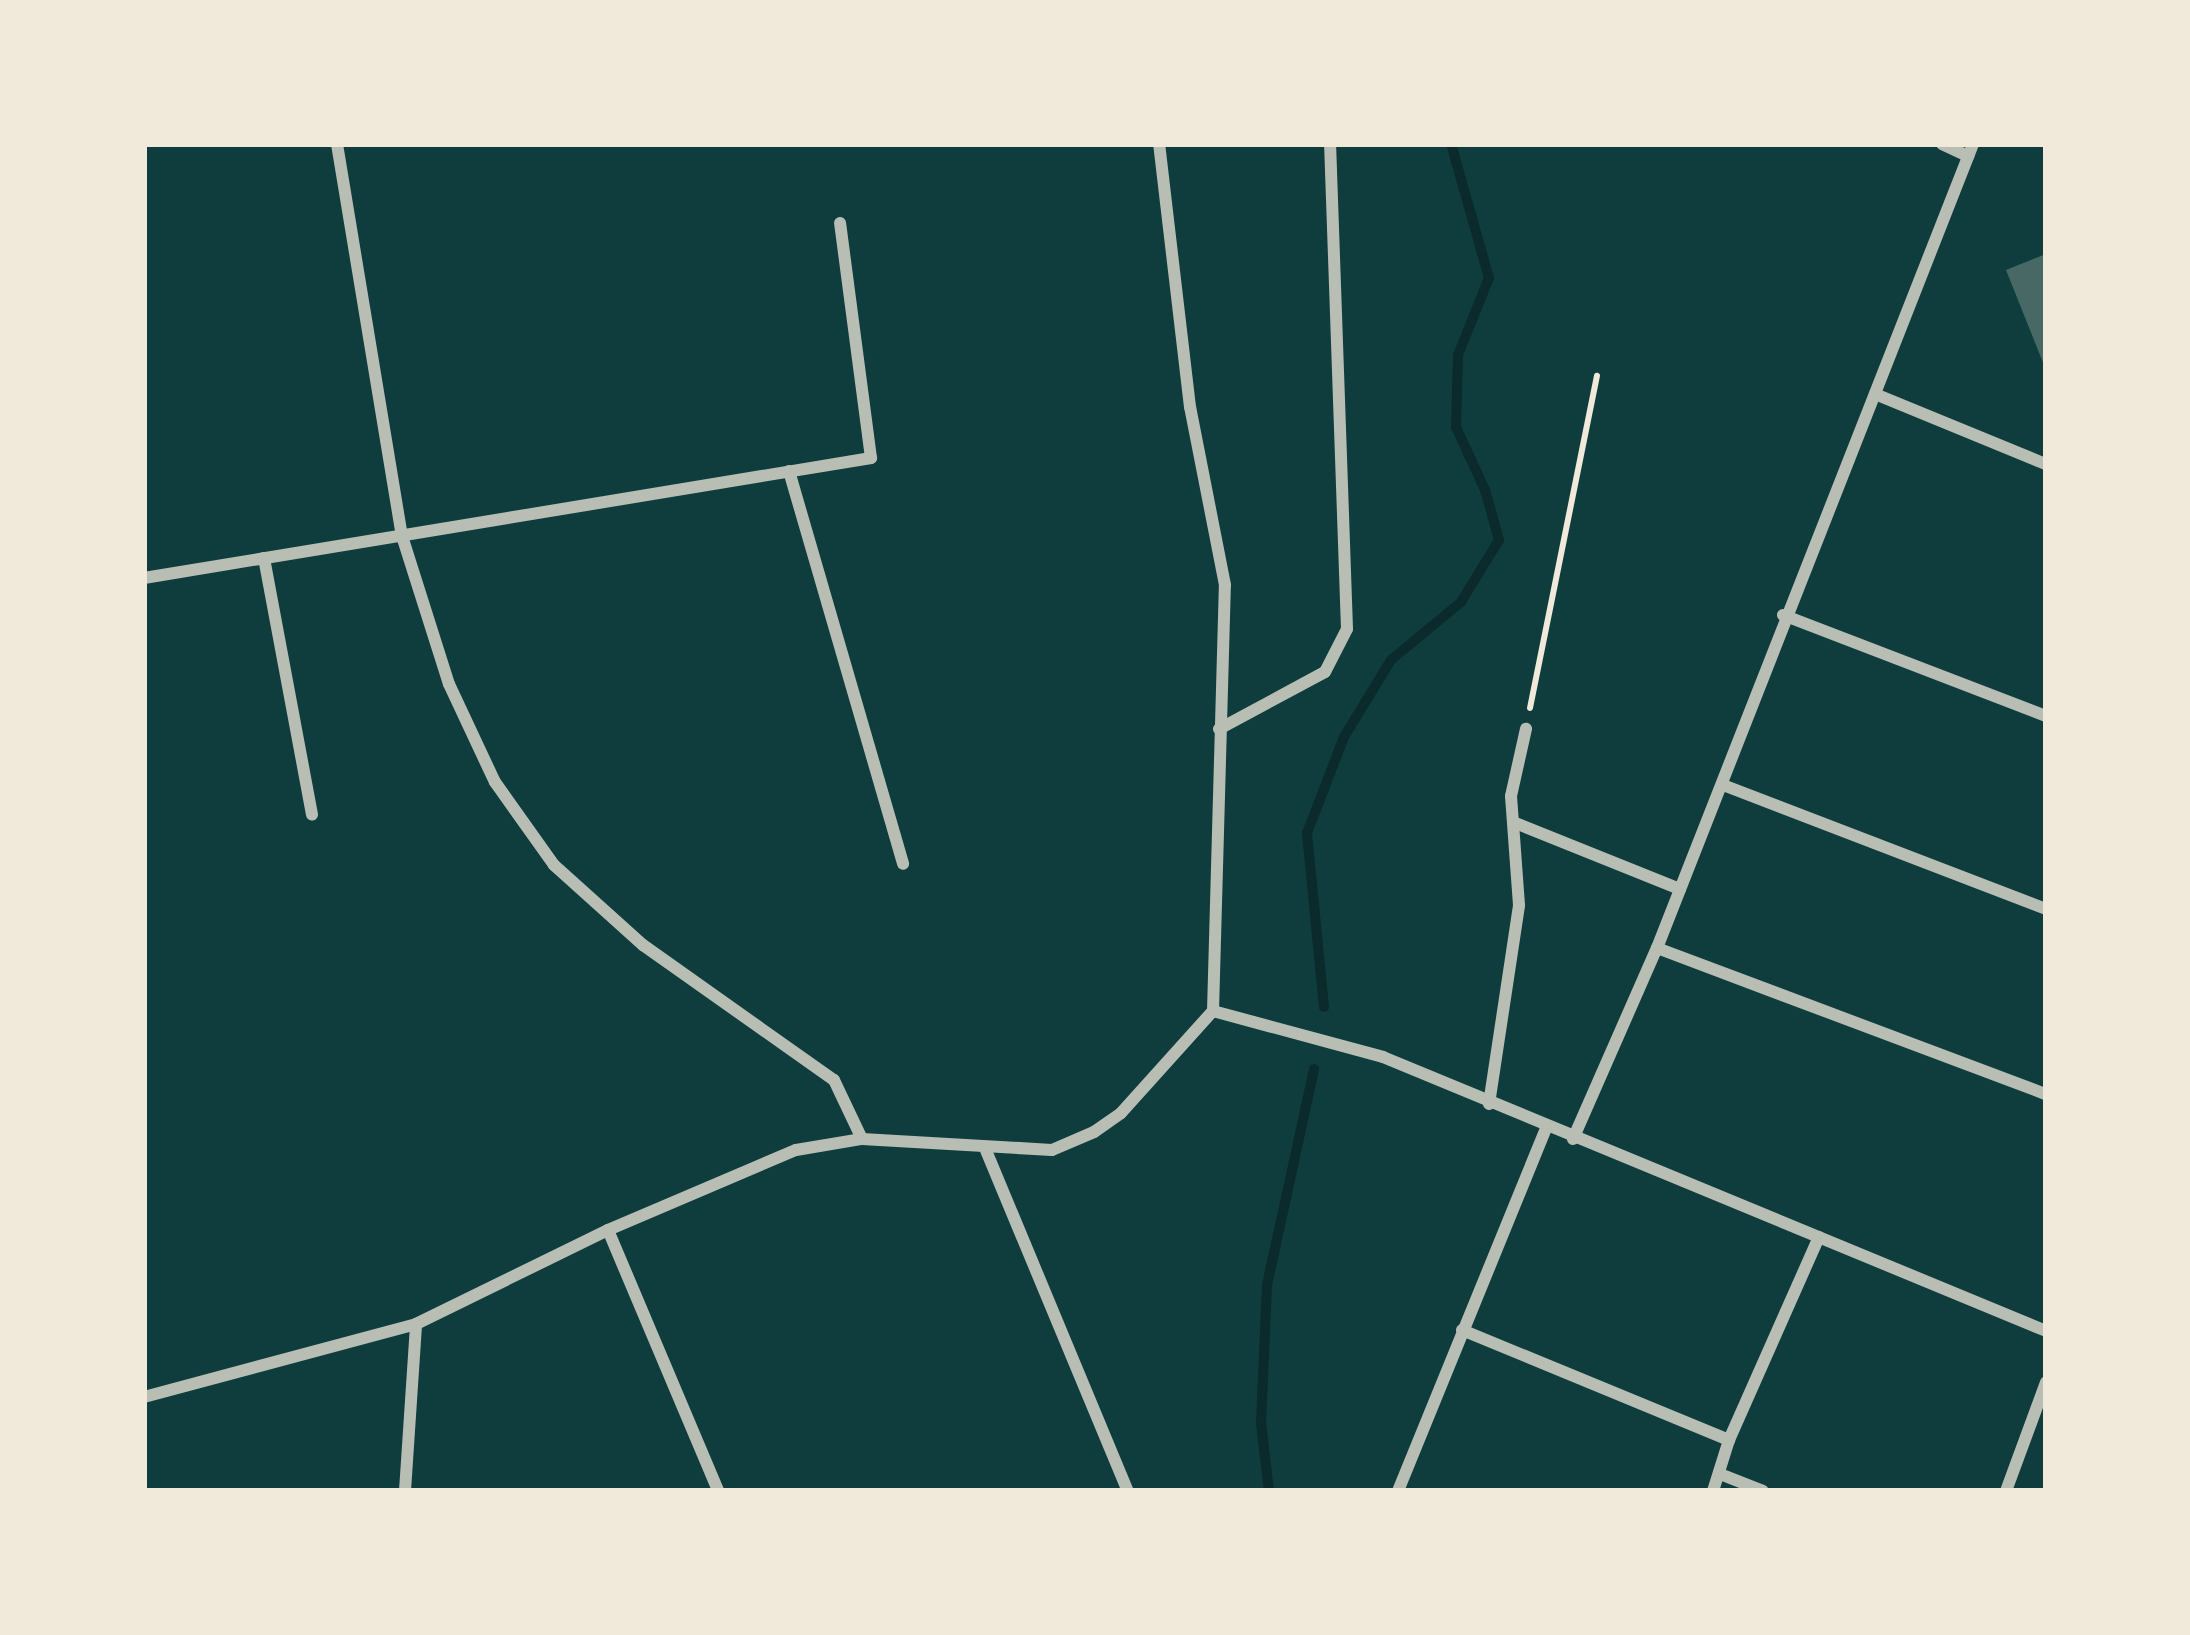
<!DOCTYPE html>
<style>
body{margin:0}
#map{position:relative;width:2190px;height:1635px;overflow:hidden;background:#0f3d3e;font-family:"Exo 2",sans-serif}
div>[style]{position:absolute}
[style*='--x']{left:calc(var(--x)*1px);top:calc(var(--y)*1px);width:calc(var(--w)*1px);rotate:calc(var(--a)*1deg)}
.stream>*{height:10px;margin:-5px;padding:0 5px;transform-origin:5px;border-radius:5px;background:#0a2a2b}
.building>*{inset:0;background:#486865}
.path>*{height:6px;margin:-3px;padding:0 3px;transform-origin:3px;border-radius:3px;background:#f1e9da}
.minor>*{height:12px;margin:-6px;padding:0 6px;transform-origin:6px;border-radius:6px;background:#b8beb3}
span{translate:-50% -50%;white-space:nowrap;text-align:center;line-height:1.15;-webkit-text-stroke:12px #f1e9da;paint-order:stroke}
.frame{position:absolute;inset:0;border:147px solid #f1e9da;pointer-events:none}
</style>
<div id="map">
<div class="stream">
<i style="--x:1324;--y:1007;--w:175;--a:-95.6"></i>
<i style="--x:1307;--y:833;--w:103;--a:-68.9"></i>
<i style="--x:1344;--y:737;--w:90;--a:-58.6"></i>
<i style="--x:1391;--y:660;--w:91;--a:-39.6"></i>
<i style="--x:1461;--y:602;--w:73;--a:-58.5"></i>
<i style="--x:1499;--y:540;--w:52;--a:-105.6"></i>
<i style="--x:1485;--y:490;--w:69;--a:-114.7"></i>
<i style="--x:1456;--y:427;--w:72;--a:-88.4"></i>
<i style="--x:1458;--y:355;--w:83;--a:-68.1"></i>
<i style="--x:1489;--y:278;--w:139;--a:-105.8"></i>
<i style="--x:1269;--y:1491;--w:68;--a:-96.7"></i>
<i style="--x:1261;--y:1423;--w:138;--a:-87.5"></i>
<i style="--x:1267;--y:1285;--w:221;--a:-77.7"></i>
</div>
<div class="building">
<i style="clip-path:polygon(2046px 254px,2046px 370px,2006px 270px)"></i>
</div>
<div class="path">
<i style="--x:1530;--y:708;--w:339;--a:-78.6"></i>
</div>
<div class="minor">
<i style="--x:337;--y:144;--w:397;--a:80.6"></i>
<i style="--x:402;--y:536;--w:155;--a:72.4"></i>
<i style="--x:449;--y:684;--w:108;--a:64.9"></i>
<i style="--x:495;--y:782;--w:102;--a:54.6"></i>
<i style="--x:554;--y:865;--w:120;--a:42"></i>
<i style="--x:643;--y:945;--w:234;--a:35.3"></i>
<i style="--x:834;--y:1080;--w:65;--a:64.6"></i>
<i style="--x:1942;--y:144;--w:29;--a:25"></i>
<i style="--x:1875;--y:394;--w:185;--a:22.3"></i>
<i style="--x:789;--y:471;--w:409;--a:73.8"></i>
<i style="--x:264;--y:558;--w:261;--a:79.4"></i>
<i style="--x:144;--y:578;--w:737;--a:-9.37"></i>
<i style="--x:871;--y:458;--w:237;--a:-97.5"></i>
<i style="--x:1783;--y:615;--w:282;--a:21"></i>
<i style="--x:1219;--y:729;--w:120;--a:-28.3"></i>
<i style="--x:1325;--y:672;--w:48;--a:-62.9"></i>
<i style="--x:1347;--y:629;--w:485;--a:-92"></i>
<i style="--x:1723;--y:785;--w:346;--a:21"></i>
<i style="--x:1513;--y:822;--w:180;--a:21.9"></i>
<i style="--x:1657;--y:948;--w:415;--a:20.6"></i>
<i style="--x:1213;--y:1011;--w:176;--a:15.1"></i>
<i style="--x:1383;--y:1057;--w:717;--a:22.45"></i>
<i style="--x:1489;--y:1104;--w:201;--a:-81.4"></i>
<i style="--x:1519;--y:905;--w:109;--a:-94.2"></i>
<i style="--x:1511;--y:796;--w:69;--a:-77.4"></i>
<i style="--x:1573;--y:1139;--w:209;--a:-66.3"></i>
<i style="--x:1657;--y:948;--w:864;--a:-68.54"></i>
<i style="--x:985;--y:1148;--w:372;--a:67.4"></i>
<i style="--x:608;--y:1230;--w:283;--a:67.1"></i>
<i style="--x:1462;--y:1330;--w:289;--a:22.4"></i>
<i style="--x:144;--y:1397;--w:282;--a:-15"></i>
<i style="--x:416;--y:1324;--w:214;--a:-26.1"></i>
<i style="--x:608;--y:1230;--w:204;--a:-23.1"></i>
<i style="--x:796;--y:1150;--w:67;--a:-9.5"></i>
<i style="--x:862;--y:1139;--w:190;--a:3.3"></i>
<i style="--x:1052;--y:1150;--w:46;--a:-23.2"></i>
<i style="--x:1094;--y:1132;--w:33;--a:-35"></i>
<i style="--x:1121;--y:1113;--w:137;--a:-48"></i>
<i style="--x:1213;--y:1011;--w:426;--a:-88.4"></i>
<i style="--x:1225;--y:585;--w:181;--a:-101.1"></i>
<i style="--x:1190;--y:407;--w:265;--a:-96.7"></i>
<i style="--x:1720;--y:1474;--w:46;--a:21.6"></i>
<i style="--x:405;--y:1491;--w:167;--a:-86.2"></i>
<i style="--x:1398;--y:1491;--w:391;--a:-67.8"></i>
<i style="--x:1713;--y:1491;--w:53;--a:-72.6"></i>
<i style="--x:1729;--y:1440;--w:222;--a:-66.1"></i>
<i style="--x:2006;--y:1491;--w:116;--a:-69.8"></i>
</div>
<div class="frame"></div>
</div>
